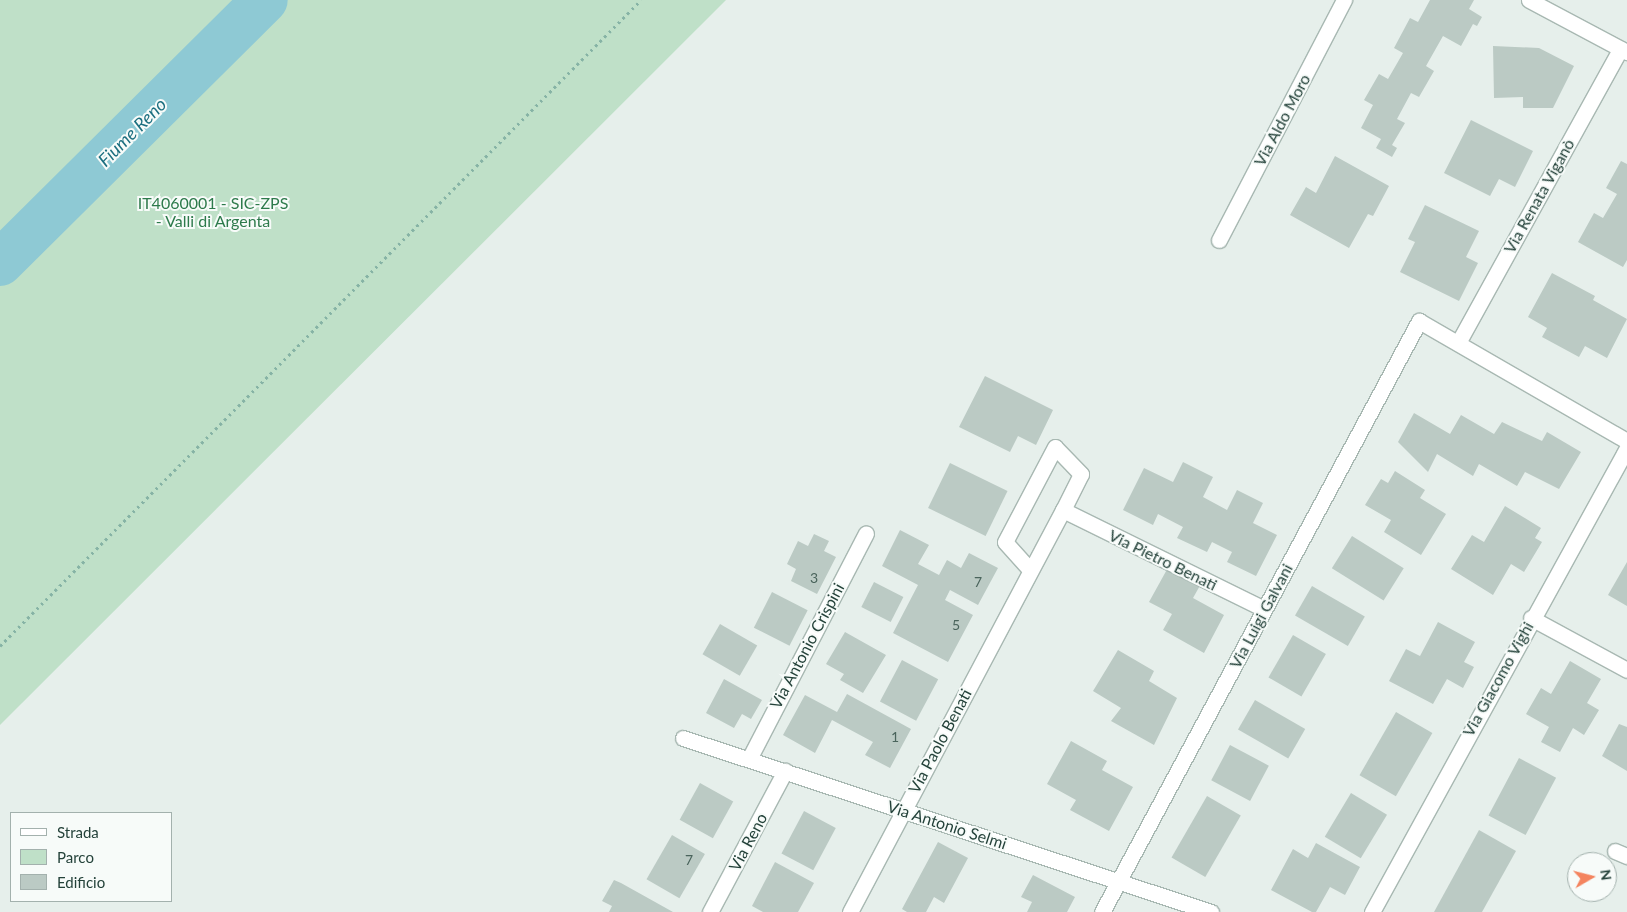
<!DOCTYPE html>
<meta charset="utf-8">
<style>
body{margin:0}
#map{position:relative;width:1627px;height:912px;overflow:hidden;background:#e6efeb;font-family:Lato,sans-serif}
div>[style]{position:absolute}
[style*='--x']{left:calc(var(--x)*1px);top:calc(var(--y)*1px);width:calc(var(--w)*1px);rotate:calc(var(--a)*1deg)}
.green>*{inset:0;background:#bfe0c8}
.river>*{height:46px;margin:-23px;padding:0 23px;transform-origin:23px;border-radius:23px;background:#8ec9d4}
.building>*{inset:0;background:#bbcac4;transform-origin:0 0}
.path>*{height:3px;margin-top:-1.5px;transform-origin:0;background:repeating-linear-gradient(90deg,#86b3a5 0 2.5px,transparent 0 6.5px)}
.roads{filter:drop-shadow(1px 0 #a8b8b2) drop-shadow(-1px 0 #a8b8b2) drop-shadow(0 1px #a8b8b2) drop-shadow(0 -1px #a8b8b2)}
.street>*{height:15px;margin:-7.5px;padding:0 7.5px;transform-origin:7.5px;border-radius:7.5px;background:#fff}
span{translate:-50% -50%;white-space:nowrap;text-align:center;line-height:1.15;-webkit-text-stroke:4px #f7fbf9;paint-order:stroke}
.number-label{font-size:14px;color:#4a645c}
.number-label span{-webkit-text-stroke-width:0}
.street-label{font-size:16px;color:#24423a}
.park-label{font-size:16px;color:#2d7a4b}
.water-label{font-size:18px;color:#1c6f80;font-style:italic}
.legend{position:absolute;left:10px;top:812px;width:162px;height:90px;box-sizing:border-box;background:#f7fbf9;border:1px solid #a3b1ad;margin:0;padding:6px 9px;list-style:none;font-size:15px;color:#24423a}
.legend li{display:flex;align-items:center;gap:10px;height:25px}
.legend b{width:25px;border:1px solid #a3b1ad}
.north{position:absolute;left:1567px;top:852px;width:50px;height:50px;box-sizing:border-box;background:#f7fbf9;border:1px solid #a3b1ad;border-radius:50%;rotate:82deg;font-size:14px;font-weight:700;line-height:20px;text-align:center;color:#24423a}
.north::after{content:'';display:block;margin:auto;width:18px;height:22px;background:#f4845f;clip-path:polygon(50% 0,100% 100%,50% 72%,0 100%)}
</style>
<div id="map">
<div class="green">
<i style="clip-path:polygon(0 0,726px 0,0 725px)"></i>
</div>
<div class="river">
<i style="--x:0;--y:263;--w:373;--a:-44.8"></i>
</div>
<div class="building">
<i style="clip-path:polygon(1430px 0,1474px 0,1469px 9px,1482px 17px,1477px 26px,1473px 24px,1461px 46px,1443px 36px,1426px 66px,1434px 71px,1419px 97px,1411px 93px,1397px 119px,1405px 123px,1392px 145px,1397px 148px,1392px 157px,1376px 148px,1381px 139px,1361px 128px,1373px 105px,1364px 100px,1379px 74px,1388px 79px,1403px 53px,1394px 48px,1410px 18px,1418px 22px)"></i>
<i style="clip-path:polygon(1493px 46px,1539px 48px,1574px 66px,1553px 108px,1523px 108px,1523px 97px,1494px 98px)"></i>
<i style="clip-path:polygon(1471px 120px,1533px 151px,1515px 187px,1499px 179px,1490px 196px,1444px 173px)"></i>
<i style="clip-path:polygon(1335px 156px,1389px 186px,1373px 216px,1368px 214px,1349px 248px,1290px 215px,1306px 187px,1316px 193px)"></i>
<i style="clip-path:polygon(1621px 161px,1627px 164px,1627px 260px,1623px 267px,1578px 242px,1594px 213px,1603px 218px,1617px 194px,1606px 188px)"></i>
<i style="clip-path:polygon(1425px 205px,1479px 231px,1466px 257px,1478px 263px,1459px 301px,1400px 272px,1415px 242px,1408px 239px)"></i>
<i style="clip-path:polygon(1552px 273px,1595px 296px,1593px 300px,1627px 319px,1607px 358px,1585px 346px,1579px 357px,1542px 337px,1547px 328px,1528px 317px)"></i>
<i style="clip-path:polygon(985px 376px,1053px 410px,1036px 445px,1018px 436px,1010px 452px,959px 427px)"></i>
<i style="clip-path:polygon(1414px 413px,1450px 434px,1461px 415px,1494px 434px,1502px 422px,1542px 441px,1547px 432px,1581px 452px,1559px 489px,1525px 472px,1517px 486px,1479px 464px,1473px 476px,1437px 454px,1428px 472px,1398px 442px)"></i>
<i style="clip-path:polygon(1183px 462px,1213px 477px,1203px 497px,1227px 510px,1237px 490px,1263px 503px,1253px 523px,1277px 535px,1256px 576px,1227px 562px,1232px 552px,1212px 542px,1207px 552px,1177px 538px,1183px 527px,1158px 514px,1153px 525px,1123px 510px,1144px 468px,1173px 482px)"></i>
<i style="left:950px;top:463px;width:64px;height:50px;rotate:26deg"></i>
<i style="clip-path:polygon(1395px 471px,1425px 490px,1420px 498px,1446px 514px,1421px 555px,1384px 532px,1391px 520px,1365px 505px,1381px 479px,1388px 483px)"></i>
<i style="clip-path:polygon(1505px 506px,1541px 528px,1535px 538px,1542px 542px,1524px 572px,1511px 564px,1493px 595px,1451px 569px,1472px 535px,1484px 542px)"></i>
<i style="clip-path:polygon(900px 530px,929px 545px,918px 564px,939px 575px,947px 560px,961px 568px,969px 553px,998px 568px,978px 605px,950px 590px,945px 600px,973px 615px,948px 662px,893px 633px,918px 585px,882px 566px)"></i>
<i style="clip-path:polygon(814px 534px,829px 541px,824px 551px,836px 557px,817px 594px,791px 581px,796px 569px,787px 564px,798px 541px,808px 546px)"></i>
<i style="left:1352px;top:536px;width:61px;height:38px;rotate:32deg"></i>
<i style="clip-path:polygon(1627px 562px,1627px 606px,1608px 595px)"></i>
<i style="clip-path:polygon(1170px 564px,1202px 582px,1193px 598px,1224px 615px,1204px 653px,1163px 630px,1172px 614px,1149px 602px)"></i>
<i style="left:874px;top:582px;width:33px;height:28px;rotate:27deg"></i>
<i style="left:1312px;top:586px;width:61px;height:34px;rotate:30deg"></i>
<i style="left:772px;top:592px;width:40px;height:40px;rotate:27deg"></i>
<i style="clip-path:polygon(1438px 622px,1475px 642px,1464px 662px,1474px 667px,1463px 688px,1447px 679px,1433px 704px,1389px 681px,1406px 649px,1420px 656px)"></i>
<i style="left:720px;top:624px;width:43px;height:35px;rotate:30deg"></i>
<i style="clip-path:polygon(845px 632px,886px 655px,863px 693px,840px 680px,844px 674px,826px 664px)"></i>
<i style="left:1293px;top:635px;width:38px;height:49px;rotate:30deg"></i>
<i style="clip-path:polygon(1118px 650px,1154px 671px,1149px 681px,1177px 698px,1154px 745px,1111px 721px,1121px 708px,1093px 691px)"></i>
<i style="left:902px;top:660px;width:41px;height:47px;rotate:28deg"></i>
<i style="clip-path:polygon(1570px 661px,1601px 679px,1587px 703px,1599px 710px,1584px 735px,1573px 728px,1560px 752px,1541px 742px,1549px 727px,1526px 714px,1541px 688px,1551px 694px)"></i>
<i style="clip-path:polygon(724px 679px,762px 700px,751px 719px,742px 714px,734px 728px,706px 713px)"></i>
<i style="clip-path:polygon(847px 694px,911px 729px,890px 768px,865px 755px,873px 742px,832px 720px,815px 753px,783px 735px,805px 695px,837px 712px)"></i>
<i style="left:1255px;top:700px;width:58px;height:34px;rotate:30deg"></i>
<i style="left:1396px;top:712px;width:42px;height:73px;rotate:30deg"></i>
<i style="clip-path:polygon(1619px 724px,1627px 727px,1627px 771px,1602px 756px)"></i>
<i style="clip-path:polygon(1071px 741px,1107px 761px,1102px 770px,1133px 787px,1109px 831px,1070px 810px,1076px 800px,1047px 784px)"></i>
<i style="left:1230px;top:745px;width:44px;height:40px;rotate:28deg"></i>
<i style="left:1519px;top:758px;width:42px;height:65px;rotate:28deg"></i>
<i style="left:700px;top:783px;width:38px;height:42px;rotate:29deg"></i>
<i style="left:1351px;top:793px;width:42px;height:51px;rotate:31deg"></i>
<i style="left:1207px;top:796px;width:39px;height:71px;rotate:30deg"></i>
<i style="left:804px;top:811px;width:36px;height:48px;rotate:28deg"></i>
<i style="clip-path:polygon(1479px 830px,1516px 851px,1482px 912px,1434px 912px)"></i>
<i style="left:672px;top:835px;width:38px;height:51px;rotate:30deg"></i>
<i style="clip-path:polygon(938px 842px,968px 858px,944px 903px,934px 897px,926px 912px,907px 912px,902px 909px)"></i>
<i style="clip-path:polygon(1316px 843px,1360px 867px,1345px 895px,1330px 887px,1316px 912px,1312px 912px,1271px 890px,1293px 849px,1308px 858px)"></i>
<i style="clip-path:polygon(775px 862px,814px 883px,798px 912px,763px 912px,752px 906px)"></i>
<i style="clip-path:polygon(1033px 875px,1075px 897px,1067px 912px,1027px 912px,1032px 902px,1021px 897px)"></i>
<i style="clip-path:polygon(614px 880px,621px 883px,673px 912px,609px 912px,612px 906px,602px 901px)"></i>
</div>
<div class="path">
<i style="--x:0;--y:646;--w:910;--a:-45.22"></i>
</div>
<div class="roads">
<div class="street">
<i style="--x:1529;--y:0;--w:111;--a:28"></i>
<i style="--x:1219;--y:240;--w:271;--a:-62.5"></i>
<i style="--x:1458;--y:343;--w:336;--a:-61.1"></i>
<i style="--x:1063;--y:510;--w:224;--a:26.2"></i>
<i style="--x:1531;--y:618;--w:109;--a:28.4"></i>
<i style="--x:683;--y:738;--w:556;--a:18.24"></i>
<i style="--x:749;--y:759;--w:254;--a:-62.6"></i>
<i style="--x:1615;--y:851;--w:13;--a:23"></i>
<i style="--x:710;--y:912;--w:160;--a:-62"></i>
<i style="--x:850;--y:912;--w:455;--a:-62.1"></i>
<i style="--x:1063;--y:510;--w:40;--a:-63.4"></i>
<i style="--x:1081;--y:474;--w:37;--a:-134"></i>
<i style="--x:1055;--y:447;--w:107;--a:117.8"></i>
<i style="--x:1005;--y:542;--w:38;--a:48"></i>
<i style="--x:1102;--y:912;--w:671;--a:-61.79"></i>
<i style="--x:1419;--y:321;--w:240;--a:30"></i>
<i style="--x:1372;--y:912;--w:529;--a:-61.21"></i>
</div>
</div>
<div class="number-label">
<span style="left:814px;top:578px">3</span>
<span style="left:978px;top:582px">7</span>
<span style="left:956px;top:625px">5</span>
<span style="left:895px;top:737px">1</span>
<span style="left:689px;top:860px">7</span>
</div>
<div class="street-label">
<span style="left:1282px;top:120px;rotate:-62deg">Via Aldo Moro</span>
<span style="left:1539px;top:196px;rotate:-61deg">Via Renata Viganò</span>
<span style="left:1163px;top:560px;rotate:26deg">Via Pietro Benati</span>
<span style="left:1261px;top:616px;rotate:-62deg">Via Luigi Galvani</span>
<span style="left:807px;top:646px;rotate:-62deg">Via Antonio Crispini</span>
<span style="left:1498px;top:679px;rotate:-61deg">Via Giacomo Vighi</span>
<span style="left:940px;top:741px;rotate:-62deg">Via Paolo Benati</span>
<span style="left:947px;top:825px;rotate:18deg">Via Antonio Selmi</span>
<span style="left:748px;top:842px;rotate:-62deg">Via Reno</span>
</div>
<div class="park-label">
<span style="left:213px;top:212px">IT4060001 - SIC-ZPS<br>- Valli di Argenta</span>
</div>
<div class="water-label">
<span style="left:132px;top:132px;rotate:-45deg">Fiume Reno</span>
</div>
<ul class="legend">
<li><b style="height:6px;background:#fff"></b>Strada</li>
<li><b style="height:14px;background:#bfe0c8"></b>Parco</li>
<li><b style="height:14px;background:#bbcac4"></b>Edificio</li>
</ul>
<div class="north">N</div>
</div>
